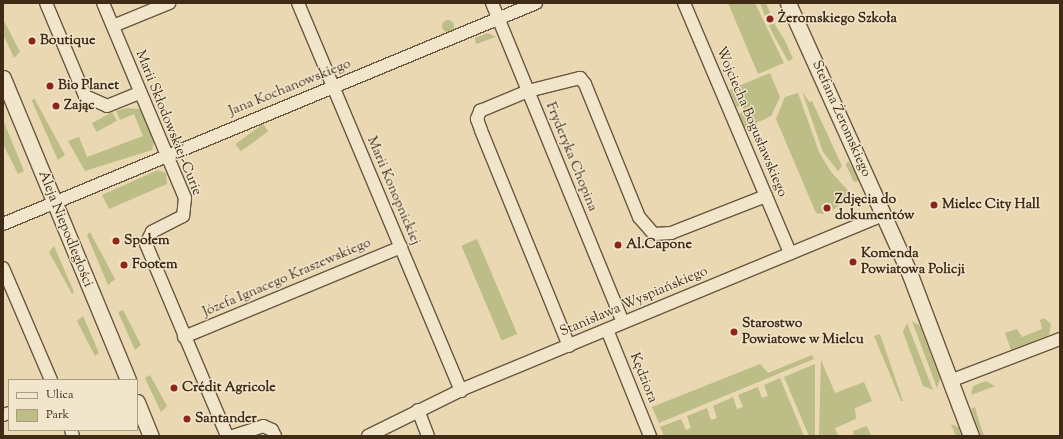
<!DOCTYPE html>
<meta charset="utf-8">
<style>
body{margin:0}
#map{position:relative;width:1063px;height:439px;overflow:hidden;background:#e9d8b1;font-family:"Sorts Mill Goudy",serif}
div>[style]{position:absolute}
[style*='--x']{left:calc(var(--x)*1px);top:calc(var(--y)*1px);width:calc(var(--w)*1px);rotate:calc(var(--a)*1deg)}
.green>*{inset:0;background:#bcbd87;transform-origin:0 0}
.round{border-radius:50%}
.roads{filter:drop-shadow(1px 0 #6a563e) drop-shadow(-1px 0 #6a563e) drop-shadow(0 1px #6a563e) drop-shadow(0 -1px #6a563e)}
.minor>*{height:12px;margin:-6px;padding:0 6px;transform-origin:6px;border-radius:6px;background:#f1e6cc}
.tertiary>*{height:15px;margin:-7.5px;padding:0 7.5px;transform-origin:7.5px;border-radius:7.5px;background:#f1e6cc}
.dots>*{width:11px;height:11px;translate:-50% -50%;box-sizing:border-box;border:2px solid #f1e6cc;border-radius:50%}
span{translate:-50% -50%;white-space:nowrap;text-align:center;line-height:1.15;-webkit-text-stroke:3px #f1e6cc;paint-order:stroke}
.poi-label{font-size:14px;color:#402b17;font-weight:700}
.left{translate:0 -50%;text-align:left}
.street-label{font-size:14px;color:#402b17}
.frame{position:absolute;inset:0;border:4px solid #402b17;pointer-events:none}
.legend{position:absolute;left:8px;top:379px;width:130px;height:52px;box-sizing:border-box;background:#f1e6cc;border:1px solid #aa9b84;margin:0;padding:5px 7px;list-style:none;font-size:12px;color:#402b17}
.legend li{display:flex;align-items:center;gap:8px;height:20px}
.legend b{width:20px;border:1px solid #aa9b84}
</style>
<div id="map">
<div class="green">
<i style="clip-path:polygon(728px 3px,755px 3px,784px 63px,758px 74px)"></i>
<i style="clip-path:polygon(760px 3px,766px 3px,770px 13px,765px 16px)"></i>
<i style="clip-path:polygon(3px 19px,20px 52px,14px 58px,3px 34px)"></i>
<i class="round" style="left:442px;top:20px;width:12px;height:12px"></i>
<i style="clip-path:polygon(774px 23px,785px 41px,793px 59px,788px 61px,773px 34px,769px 25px)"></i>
<i style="clip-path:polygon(488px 33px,496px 37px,476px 44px,475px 38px)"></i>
<i style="clip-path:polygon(770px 73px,780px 97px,771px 116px,745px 128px,739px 114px,744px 111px,741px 106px,737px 107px,729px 90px)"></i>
<i style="clip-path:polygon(802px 91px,809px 102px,812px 101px,842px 166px,838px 171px,823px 152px)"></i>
<i style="clip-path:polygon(798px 93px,819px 152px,831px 172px,852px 195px,833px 210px,829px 203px,821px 206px,824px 214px,816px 213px,776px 119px,785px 97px)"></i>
<i style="clip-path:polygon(34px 98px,65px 155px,58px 160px,32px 101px)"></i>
<i style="clip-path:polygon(127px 108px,140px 109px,154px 142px,152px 150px,85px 171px,68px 141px,79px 137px,87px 157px,143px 136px,134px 114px,120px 120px,116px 111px)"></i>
<i style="left:112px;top:112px;width:10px;height:23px;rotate:61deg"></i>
<i style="clip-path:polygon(3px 120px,24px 171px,18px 174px,3px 144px)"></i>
<i style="left:263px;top:124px;width:9px;height:34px;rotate:54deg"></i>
<i style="clip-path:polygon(848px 161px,860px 180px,854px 182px,846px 165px)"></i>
<i style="clip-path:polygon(158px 170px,166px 173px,167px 184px,109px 209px,102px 195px)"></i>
<i style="clip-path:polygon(90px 232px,115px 279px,108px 285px,87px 235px)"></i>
<i style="left:477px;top:239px;width:103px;height:17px;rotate:67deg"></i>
<i style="clip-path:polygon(54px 246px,74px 292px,72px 294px,49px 252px)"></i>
<i style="clip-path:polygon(123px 310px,141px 345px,135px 350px,118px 312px)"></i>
<i style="clip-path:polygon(83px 316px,99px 353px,95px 356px,77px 321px)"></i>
<i style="clip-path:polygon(1044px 318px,1051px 324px,1049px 335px,1011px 350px,1005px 333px,1017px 329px,1022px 337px,1042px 329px,1040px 320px)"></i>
<i style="clip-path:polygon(912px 321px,920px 326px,940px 379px,937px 388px)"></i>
<i style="clip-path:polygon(907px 323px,933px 390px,923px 386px,903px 332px)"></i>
<i style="clip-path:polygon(880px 334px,903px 401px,901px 401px,874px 336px)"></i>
<i style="clip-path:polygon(812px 355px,814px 359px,659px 423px,652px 407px,760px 364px,768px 373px)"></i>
<i style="clip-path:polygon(821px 360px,835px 393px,864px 382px,872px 401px,855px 408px,856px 419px,835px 428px,838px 436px,819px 436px)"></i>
<i style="clip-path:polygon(815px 364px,815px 436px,809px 436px,784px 377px)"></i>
<i style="clip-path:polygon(150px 375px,167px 406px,161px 412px,145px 378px)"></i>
<i style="clip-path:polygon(780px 378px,804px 436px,664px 436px,660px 427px,681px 419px,686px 430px,691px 428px,687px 416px,707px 408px,711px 420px,717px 418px,713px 406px,733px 397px,737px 409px,743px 407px,738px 395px,758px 387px,762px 398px,768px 396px,764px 385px)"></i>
<i style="clip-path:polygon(986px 381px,995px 386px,971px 395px,973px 386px)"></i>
<i style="clip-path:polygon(975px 407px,977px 415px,984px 436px,981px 436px,971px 409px)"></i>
<i style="clip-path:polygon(951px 424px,958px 427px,962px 436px,956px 436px)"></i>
<i style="clip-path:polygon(867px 426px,871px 436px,854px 436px,853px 431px)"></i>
</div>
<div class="roads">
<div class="minor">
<i style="--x:46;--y:3;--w:101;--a:67.2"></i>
<i style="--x:85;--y:96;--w:24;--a:24"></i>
<i style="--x:107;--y:106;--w:35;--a:-22"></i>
<i style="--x:103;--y:3;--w:212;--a:67.2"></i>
<i style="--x:185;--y:198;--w:18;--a:96"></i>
<i style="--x:183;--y:216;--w:35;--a:153"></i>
<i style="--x:152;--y:232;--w:13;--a:117"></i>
<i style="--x:146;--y:244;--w:208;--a:67.1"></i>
<i style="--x:298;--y:3;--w:421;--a:67.2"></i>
<i style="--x:492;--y:3;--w:345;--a:67.7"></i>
<i style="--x:684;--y:3;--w:272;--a:67"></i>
<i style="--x:113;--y:26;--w:61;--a:-22.3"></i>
<i style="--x:3;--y:224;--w:577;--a:-22.52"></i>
<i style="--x:3;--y:268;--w:122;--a:66.8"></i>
<i style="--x:608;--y:332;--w:112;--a:68"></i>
<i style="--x:184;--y:337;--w:235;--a:-22.5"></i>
<i style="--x:569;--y:346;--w:233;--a:-112.2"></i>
<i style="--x:481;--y:130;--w:12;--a:-110"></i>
<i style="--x:477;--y:119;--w:9;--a:-69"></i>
<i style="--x:480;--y:111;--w:52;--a:-22.6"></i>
<i style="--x:528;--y:91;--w:54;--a:-14"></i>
<i style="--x:580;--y:78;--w:8;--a:50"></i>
<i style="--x:585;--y:84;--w:144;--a:67.9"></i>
<i style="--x:639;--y:217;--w:23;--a:49"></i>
<i style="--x:654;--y:234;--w:17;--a:-3"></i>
<i style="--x:671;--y:233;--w:102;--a:-21.3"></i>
<i style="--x:950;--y:381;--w:118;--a:-20.9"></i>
<i style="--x:418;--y:410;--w:28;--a:69"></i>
<i style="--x:3;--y:415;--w:6;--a:-18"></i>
<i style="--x:71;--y:430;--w:6;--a:72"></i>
<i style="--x:233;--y:436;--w:32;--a:-18"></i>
<i style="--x:263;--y:426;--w:10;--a:24"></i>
<i style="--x:272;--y:430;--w:7;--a:63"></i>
<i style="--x:368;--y:436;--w:106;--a:-26.3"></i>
<i style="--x:463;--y:389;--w:456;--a:-22.5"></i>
</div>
<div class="tertiary">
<i style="--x:788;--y:3;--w:295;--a:65.8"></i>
<i style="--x:909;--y:272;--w:175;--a:69.3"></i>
<i style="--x:3;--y:78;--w:327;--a:67.5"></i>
<i style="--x:137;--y:402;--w:37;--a:68"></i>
</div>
</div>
<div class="dots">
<i style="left:770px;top:19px;background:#8f2418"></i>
<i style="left:32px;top:41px;background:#8f2418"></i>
<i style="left:50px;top:86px;background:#8f2418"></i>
<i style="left:56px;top:106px;background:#8f2418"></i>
<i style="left:934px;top:205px;background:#8f2418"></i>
<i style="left:827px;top:208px;background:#8f2418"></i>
<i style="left:116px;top:241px;background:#8f2418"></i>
<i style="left:618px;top:245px;background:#8f2418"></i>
<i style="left:853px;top:262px;background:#8f2418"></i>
<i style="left:124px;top:265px;background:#8f2418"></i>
<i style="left:734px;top:332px;background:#8f2418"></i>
<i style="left:174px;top:388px;background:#8f2418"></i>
<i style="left:187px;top:419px;background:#8f2418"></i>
</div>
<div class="poi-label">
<span class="left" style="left:778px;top:19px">Żeromskiego Szkoła</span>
<span class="left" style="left:40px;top:41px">Boutique</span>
<span class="left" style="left:58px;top:86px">Bio Planet</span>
<span class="left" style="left:64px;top:106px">Zając</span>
<span class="left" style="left:835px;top:208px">Zdjęcia do<br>dokumentów</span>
<span class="left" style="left:942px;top:205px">Mielec City Hall</span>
<span class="left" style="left:124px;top:241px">Społem</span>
<span class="left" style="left:626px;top:245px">Al.Capone</span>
<span class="left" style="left:861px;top:262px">Komenda<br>Powiatowa Policji</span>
<span class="left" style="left:132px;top:265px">Footem</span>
<span class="left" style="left:742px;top:332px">Starostwo<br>Powiatowe w Mielcu</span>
<span class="left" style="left:182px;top:388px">Crédit Agricole</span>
<span class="left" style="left:195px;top:419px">Santander</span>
</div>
<div class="street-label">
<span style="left:290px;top:88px;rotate:-22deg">Jana Kochanowskiego</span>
<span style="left:841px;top:119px;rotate:66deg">Stefana Żeromskiego</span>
<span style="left:751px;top:122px;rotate:67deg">Wojciecha Bogusławskiego</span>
<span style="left:168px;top:123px;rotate:68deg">Marii Skłodowskiej-Curie</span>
<span style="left:571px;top:157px;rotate:68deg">Fryderyka Chopina</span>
<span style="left:393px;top:191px;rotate:67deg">Marii Konopnickiej</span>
<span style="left:65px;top:229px;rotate:68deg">Aleja Niepodległości</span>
<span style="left:287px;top:278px;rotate:-23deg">Józefa Ignacego Kraszewskiego</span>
<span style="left:634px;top:302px;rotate:-23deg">Stanisława Wyspiańskiego</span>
<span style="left:643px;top:378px;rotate:68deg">Kędziora</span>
</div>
<div class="frame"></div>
<ul class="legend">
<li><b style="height:5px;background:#f1e6cc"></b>Ulica</li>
<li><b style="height:11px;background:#bcbd87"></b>Park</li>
</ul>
</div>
